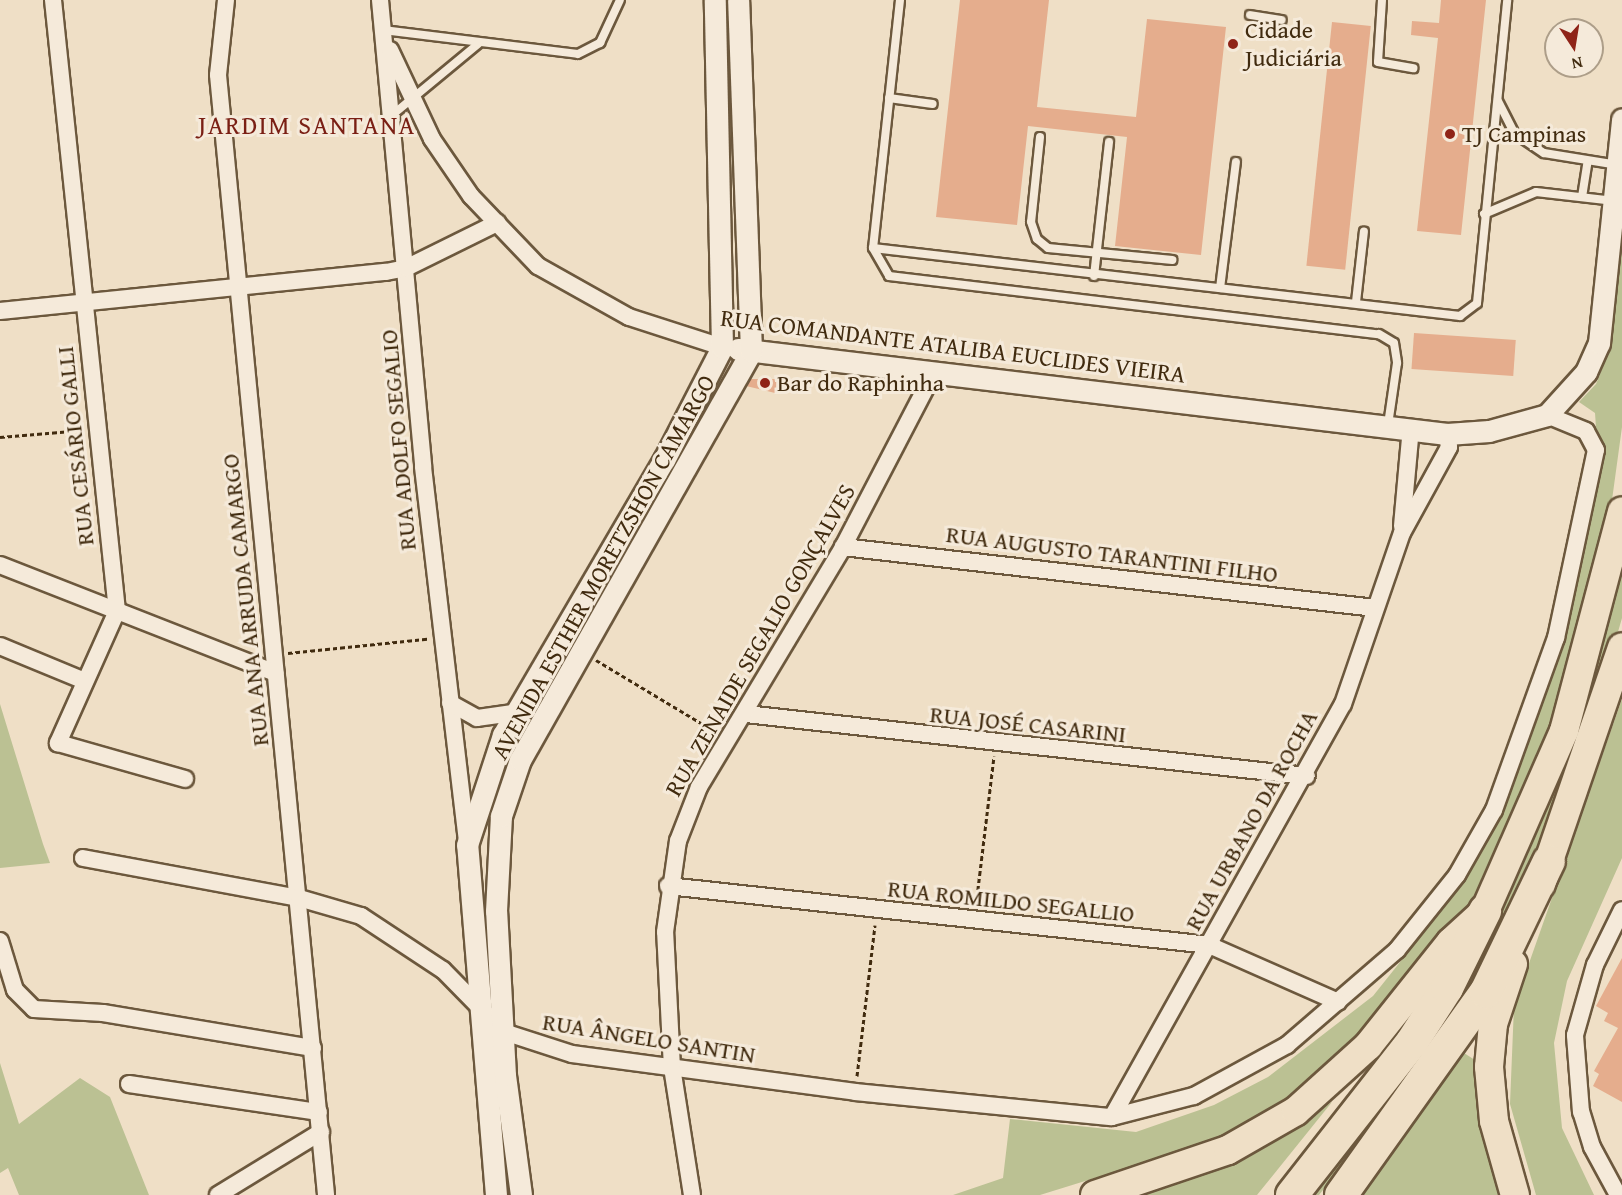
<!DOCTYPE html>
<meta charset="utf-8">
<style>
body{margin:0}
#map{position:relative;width:1622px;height:1195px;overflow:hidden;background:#efdfc6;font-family:"Gentium Book Plus",serif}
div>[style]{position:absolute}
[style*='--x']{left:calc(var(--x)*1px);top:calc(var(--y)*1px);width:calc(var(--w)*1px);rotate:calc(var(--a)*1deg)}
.green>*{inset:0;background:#bbc193}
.building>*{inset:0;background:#e5ad8d;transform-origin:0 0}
.path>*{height:3px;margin-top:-1.5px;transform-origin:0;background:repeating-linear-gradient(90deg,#412b0f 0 4.5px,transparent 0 7.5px)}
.roads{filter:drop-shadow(2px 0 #6c583d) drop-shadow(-2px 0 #6c583d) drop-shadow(0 2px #6c583d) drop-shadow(0 -2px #6c583d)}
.service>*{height:8px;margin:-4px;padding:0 4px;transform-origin:4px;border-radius:4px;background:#f5eada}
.minor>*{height:16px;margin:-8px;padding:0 8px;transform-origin:8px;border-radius:8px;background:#f5eada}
.tertiary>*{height:21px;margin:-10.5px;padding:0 10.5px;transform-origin:10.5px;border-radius:10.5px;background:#f5eada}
.trunk>*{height:28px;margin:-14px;padding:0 14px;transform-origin:14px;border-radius:14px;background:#efdfc6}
.motorway>*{height:32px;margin:-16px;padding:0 16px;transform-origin:16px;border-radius:16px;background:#efdfc6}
.dots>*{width:16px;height:16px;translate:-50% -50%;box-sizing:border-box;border:3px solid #f5eada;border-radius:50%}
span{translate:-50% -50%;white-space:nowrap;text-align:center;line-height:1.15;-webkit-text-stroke:6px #f5eada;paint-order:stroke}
.poi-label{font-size:24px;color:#412b0f}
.left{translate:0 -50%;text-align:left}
.street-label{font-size:24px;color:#412b0f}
.neighbourhood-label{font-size:26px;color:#7a1f14;letter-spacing:1.5px}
.north{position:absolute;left:1544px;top:18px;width:60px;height:60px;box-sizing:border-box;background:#f5eada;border:2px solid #ad9e89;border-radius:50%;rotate:168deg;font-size:16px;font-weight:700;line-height:24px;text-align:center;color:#412b0f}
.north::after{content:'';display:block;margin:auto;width:21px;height:27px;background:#8f2418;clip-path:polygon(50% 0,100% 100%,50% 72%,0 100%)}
</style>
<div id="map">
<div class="green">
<i style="clip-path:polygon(1622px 204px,1622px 427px,1606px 544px,1566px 702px,1486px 883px,1378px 1023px,1285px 1102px,1211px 1142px,1040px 1195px,953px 1195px,1003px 1178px,1010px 1119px,1136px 1132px,1214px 1105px,1268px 1077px,1373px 996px,1444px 907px,1493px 826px,1536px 716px,1598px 456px,1595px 413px,1579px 402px,1596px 384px,1608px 354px)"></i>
<i style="clip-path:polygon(1622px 547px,1622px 618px,1609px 663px,1545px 835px,1503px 923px,1401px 1092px,1319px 1195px,1304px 1195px,1458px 988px)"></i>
<i style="clip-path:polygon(1622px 699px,1622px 858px,1567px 981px,1554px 1043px,1562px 1128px,1594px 1195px,1536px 1195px,1510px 1104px,1514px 1006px)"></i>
<i style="clip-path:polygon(0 704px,43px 844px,50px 863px,0 868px)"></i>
<i style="clip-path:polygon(1464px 1053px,1478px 1062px,1508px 1195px,1357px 1195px)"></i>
<i style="clip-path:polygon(0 1063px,19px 1124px,80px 1078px,110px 1097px,149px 1195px,19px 1195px,8px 1168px,0 1173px)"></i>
<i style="clip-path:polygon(1332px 1102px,1257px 1195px,1130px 1195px,1257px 1150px)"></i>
</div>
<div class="building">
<i style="clip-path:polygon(960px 0,1049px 0,1037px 107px,1136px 117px,1147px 19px,1226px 27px,1201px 255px,1115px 246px,1127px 137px,1028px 126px,1017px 225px,936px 217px)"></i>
<i style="clip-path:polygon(1441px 0,1486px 0,1461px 235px,1417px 231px,1438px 38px,1411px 35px,1412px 21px,1439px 23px)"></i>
<i style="left:1332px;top:22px;width:39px;height:245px;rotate:6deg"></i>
<i style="left:1414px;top:333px;width:102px;height:36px;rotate:4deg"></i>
<i style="clip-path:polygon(750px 379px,779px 379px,775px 393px,746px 386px)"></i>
<i style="clip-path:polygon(1622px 958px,1622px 1102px,1593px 1086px,1599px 1074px,1594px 1071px,1618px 1028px,1604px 1021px,1608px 1013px,1596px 1006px)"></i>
</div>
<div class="path">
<i style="--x:0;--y:437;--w:84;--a:-4.8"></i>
<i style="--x:288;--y:653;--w:140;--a:-5.8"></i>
<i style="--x:596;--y:660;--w:138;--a:31"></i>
<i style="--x:976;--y:905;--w:150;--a:-83.1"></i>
<i style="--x:857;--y:1076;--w:152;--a:-83.2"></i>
</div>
<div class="roads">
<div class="service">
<i style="--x:900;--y:0;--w:249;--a:96.2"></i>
<i style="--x:873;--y:248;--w:32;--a:60"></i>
<i style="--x:889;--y:276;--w:493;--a:6.8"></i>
<i style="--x:1379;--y:334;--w:17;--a:31"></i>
<i style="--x:1394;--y:343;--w:20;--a:81"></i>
<i style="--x:1397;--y:363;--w:63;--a:98.3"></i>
<i style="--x:1382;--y:0;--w:62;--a:93.7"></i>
<i style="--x:1378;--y:62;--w:36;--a:10"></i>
<i style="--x:1250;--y:15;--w:32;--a:9"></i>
<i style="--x:383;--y:30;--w:196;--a:7"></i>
<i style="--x:578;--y:54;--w:25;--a:-27"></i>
<i style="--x:600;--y:43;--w:47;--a:-65.1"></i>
<i style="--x:889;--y:98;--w:44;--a:7.8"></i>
<i style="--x:1498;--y:101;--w:36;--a:63"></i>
<i style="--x:1514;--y:133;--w:36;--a:34"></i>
<i style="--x:1544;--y:153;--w:75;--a:9.2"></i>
<i style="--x:391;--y:116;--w:113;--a:-39.6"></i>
<i style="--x:1040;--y:137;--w:85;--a:96"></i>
<i style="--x:1031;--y:222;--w:18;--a:71"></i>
<i style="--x:1037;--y:239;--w:14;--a:39"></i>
<i style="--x:1048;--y:248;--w:125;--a:5.5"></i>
<i style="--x:1582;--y:197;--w:36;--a:-81"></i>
<i style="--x:1484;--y:214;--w:56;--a:-22.9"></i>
<i style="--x:1536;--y:192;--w:79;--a:6.6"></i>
<i style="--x:873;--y:248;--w:591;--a:6.61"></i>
<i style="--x:1460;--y:316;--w:21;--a:-37"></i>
<i style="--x:1477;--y:303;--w:304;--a:-84.3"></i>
<i style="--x:1094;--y:276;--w:135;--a:-83.6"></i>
<i style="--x:1220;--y:288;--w:127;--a:-82.8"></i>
<i style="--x:1356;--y:302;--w:71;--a:-83.6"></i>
</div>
<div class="minor">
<i style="--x:53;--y:0;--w:614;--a:84.02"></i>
<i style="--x:117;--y:611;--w:145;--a:114.1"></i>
<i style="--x:58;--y:743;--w:132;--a:15.8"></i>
<i style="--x:226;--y:0;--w:75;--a:96.1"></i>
<i style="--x:218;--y:75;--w:1125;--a:84.49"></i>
<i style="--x:380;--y:0;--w:469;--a:84.7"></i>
<i style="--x:423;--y:467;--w:380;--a:83.3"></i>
<i style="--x:390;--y:50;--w:98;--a:64.7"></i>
<i style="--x:432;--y:139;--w:69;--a:55.6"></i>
<i style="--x:471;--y:196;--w:97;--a:46.3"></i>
<i style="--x:538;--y:266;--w:104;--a:29.3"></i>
<i style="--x:629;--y:317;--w:98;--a:17.9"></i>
<i style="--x:0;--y:311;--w:388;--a:-5.8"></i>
<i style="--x:386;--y:272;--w:20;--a:-11"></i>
<i style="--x:406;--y:268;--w:102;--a:-26.3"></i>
<i style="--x:1402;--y:526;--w:98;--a:-84.8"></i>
<i style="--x:843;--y:547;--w:535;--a:6.54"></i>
<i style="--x:0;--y:565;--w:296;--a:21.4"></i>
<i style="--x:0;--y:646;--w:92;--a:22.4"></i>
<i style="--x:450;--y:703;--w:31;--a:29"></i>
<i style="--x:477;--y:718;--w:37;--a:-8"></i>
<i style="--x:746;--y:714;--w:564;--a:6.31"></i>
<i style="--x:83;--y:858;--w:220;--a:10.5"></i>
<i style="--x:299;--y:898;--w:65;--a:16.2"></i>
<i style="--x:361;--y:916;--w:98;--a:33.4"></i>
<i style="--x:443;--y:970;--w:87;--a:45.5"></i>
<i style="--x:504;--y:1032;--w:71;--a:17.9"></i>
<i style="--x:572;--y:1054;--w:286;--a:7.6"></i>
<i style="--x:855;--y:1092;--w:258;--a:5.6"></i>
<i style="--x:1112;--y:1117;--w:85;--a:-14.4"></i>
<i style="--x:1194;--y:1096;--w:106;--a:-28.7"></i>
<i style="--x:1287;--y:1045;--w:145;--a:-40.8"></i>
<i style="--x:1397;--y:950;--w:96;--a:-51.3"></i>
<i style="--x:1457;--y:875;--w:75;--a:-60.4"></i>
<i style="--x:1494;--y:810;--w:183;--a:-70.2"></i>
<i style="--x:1556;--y:638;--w:192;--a:-78"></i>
<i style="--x:1596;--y:450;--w:21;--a:-118"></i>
<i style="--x:1586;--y:431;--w:42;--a:-157.7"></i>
<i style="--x:668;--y:886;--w:544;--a:6.22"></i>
<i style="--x:1209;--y:945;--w:141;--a:23.8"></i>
<i style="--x:0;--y:941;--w:51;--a:73"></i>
<i style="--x:15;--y:990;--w:27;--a:45"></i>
<i style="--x:34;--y:1009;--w:69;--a:3.3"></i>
<i style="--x:103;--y:1013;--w:213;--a:9.5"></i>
<i style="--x:129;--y:1084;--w:192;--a:8.4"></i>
<i style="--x:1112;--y:1117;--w:473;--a:-60.8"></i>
<i style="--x:1343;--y:704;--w:181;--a:-71"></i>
<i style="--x:1402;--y:533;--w:98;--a:-61.3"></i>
<i style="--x:1449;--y:447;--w:13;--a:-99"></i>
<i style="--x:218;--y:1195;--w:121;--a:-31.5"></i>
<i style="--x:692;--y:1195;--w:129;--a:-98.9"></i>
<i style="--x:672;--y:1068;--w:136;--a:-92.9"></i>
<i style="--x:665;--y:932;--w:92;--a:-81.9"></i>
<i style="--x:678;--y:841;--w:58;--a:-68.7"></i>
<i style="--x:699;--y:787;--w:280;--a:-59"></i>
<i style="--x:843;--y:547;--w:197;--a:-62.5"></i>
<i style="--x:1618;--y:1195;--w:55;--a:-118.4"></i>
<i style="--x:1592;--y:1147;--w:37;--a:-107"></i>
<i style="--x:1581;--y:1112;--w:77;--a:-94.5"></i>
<i style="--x:1575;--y:1035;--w:73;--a:-74.1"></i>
<i style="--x:1595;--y:965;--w:61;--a:-63.9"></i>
</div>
<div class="tertiary">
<i style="--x:738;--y:349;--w:714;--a:6.84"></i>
<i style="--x:1447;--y:434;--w:42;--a:-4.1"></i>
<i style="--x:1489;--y:431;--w:60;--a:-15.4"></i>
<i style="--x:1547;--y:415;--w:58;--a:-47.8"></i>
<i style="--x:1586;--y:372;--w:32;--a:-66"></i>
<i style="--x:1599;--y:343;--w:225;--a:-84.1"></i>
<i style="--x:496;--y:1195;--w:351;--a:-94.7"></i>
<i style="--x:467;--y:845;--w:116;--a:-71.9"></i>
<i style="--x:503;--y:735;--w:319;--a:-59.7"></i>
<i style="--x:664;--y:460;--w:127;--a:-62.8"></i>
<i style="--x:722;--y:347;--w:347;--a:-91.2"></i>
<i style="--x:521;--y:1195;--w:121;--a:-97.6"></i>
<i style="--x:505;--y:1075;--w:164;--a:-93.1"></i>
<i style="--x:496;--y:911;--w:95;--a:-87"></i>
<i style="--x:501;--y:816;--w:59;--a:-71.3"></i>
<i style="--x:520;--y:760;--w:470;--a:-60.5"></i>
<i style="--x:751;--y:351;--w:351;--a:-92.1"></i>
</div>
<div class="trunk">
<i style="--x:1541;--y:884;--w:250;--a:-71.1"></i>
<i style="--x:1513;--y:964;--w:63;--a:108.4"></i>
<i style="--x:1493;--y:1024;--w:43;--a:95.3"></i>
<i style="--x:1489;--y:1067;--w:54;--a:84.7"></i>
<i style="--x:1494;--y:1121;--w:77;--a:74.2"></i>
<i style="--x:1095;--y:1195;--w:140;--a:-18.7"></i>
<i style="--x:1228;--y:1150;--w:78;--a:-29.8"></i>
<i style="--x:1296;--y:1111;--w:97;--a:-42.1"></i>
<i style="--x:1368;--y:1046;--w:133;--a:-51.4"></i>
<i style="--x:1451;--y:942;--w:46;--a:-42.4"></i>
<i style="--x:1485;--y:911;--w:197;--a:-66.3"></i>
<i style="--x:1564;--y:731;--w:227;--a:-75.2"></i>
</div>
<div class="motorway">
<i style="--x:1292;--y:1195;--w:194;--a:-51.9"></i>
<i style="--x:1412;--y:1042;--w:64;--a:-57.1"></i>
<i style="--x:1447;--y:988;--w:86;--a:-63.7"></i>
<i style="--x:1341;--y:1195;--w:249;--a:-54.5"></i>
<i style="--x:1486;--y:992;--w:145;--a:-64.3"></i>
</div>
</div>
<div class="dots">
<i style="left:1233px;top:44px;background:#8f2418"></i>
<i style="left:1450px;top:134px;background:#8f2418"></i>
<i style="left:765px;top:383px;background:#8f2418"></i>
</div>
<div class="poi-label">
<span class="left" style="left:1245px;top:44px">Cidade<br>Judiciária</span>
<span class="left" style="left:1462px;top:134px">TJ Campinas</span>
<span class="left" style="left:777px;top:383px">Bar do Raphinha</span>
</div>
<div class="street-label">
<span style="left:953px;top:346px;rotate:7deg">RUA COMANDANTE ATALIBA EUCLIDES VIEIRA</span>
<span style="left:398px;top:440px;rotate:-95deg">RUA ADOLFO SEGALIO</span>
<span style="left:75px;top:446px;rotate:-96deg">RUA CESÁRIO GALLI</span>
<span style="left:1112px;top:554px;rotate:7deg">RUA AUGUSTO TARANTINI FILHO</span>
<span style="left:603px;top:567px;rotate:-61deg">AVENIDA ESTHER MORETZSHON CAMARGO</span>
<span style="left:245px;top:600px;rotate:-96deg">RUA ANA ARRUDA CAMARGO</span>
<span style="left:760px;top:640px;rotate:-60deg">RUA ZENAIDE SEGALIO GONÇALVES</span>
<span style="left:1028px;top:724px;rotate:6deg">RUA JOSÉ CASARINI</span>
<span style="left:1251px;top:820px;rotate:-61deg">RUA URBANO DA ROCHA</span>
<span style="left:1011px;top:901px;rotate:6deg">RUA ROMILDO SEGALLIO</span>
<span style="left:649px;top:1038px;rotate:9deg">RUA ÂNGELO SANTIN</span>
</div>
<div class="neighbourhood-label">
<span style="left:307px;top:125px">JARDIM SANTANA</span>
</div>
<div class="north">N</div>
</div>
